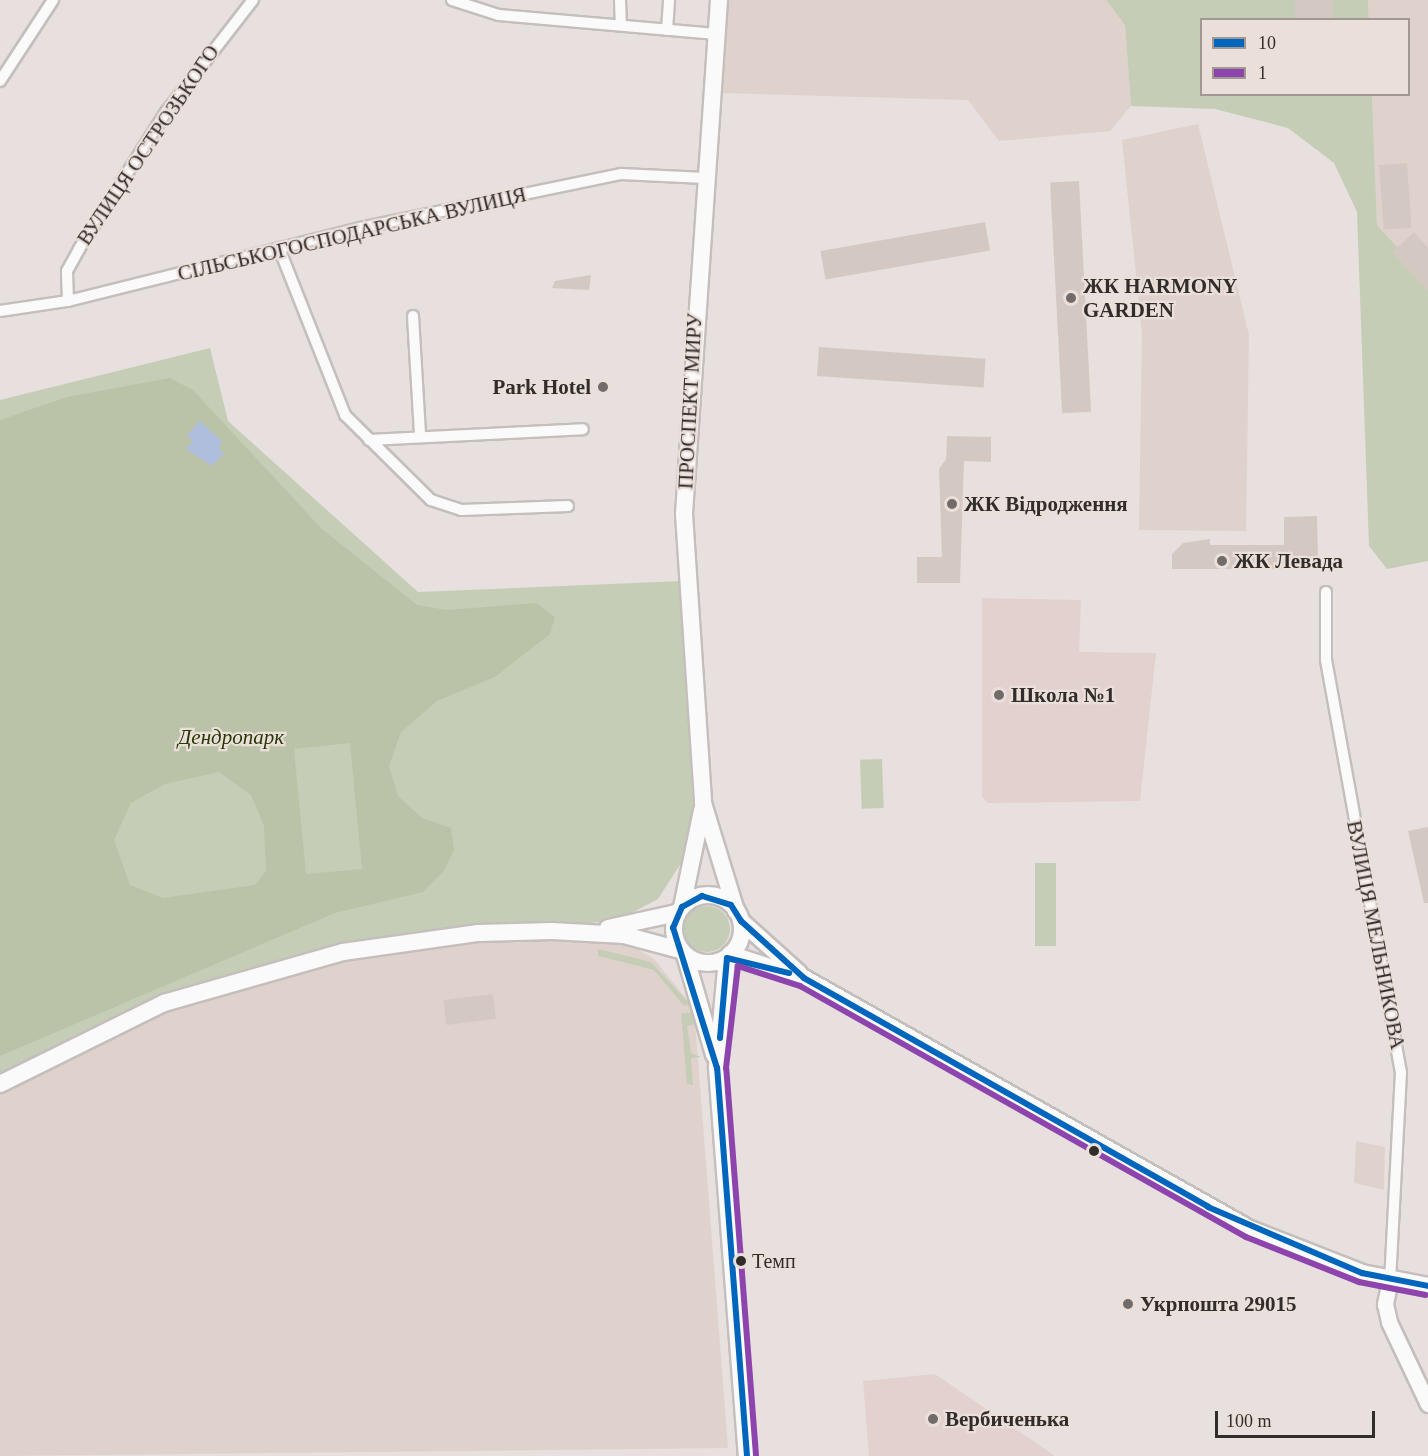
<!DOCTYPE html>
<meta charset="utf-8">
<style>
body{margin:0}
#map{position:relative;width:1428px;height:1456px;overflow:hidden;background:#e7e0de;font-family:Georgia,serif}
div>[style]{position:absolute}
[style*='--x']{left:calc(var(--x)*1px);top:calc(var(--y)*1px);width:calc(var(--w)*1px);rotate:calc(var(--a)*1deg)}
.built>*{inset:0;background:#dfd2cc}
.education>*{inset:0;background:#e3d1cf}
.green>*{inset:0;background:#c6cdb6;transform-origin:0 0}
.round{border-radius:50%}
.forest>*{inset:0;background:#bac3a8}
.water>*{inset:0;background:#b0bedd}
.building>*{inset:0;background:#d4c8c2;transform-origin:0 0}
.roads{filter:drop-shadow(2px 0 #c4bebc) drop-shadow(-2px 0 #c4bebc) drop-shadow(0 2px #c4bebc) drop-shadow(0 -2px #c4bebc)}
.street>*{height:10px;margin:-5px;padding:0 5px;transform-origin:5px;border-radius:5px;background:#fbfafa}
.secondary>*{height:15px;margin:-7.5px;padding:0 7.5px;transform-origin:7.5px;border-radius:7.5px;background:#fbfafa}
.primary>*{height:16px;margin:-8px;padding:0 8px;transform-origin:8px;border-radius:8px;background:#fbfafa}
.primary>.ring{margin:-8px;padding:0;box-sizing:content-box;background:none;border:16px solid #fbfafa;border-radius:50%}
.bus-1>*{height:6px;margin:-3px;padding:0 3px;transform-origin:3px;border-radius:3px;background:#0065bd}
.bus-2>*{height:6px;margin:-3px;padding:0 3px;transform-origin:3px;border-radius:3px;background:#8e44ad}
.dots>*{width:16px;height:16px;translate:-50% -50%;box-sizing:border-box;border:3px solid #ebdfda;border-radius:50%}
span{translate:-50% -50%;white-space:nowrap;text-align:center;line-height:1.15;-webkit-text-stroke:4.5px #ebdfda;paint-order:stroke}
.bus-label{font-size:20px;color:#312d2b}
.left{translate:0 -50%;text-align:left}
.street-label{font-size:21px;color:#312d2b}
.poi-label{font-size:21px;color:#312d2b;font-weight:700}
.right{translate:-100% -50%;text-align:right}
.park-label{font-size:21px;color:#263902;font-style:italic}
.legend{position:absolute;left:1200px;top:18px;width:210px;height:78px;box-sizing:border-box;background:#ebdfda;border:2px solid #a19894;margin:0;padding:8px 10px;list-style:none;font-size:18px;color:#312d2b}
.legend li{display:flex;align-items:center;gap:12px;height:30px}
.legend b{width:30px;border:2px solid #a19894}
.scale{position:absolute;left:1215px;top:1411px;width:160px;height:27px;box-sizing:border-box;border:3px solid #312d2b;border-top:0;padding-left:8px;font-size:18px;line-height:21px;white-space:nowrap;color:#312d2b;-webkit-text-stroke:4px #ebdfda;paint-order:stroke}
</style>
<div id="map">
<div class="built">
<i style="clip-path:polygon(724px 0,1106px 0,1125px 24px,1131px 106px,1110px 131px,999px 141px,968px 100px,717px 93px)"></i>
<i style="clip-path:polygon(1368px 0,1428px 0,1428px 281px,1377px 225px,1372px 95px,1408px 94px,1408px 20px,1369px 19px)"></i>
<i style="clip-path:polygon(1198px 124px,1249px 335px,1246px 531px,1139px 530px,1142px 333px,1122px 140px)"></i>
<i style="clip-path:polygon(480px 938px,622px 940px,654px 959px,694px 1008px,728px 1448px,0 1456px,0 1089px,166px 1008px,344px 957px)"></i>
<i style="clip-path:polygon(1356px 1141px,1385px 1147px,1384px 1190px,1354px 1183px)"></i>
</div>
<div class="education">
<i style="clip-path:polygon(982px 598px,1081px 600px,1079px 652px,1156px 653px,1140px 801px,988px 803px,982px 797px)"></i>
<i style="clip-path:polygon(935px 1374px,1055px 1456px,869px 1456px,863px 1381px)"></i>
</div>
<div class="green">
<i style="clip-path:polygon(1106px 0,1368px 0,1369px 19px,1202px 20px,1202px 94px,1372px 95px,1377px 225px,1428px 281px,1428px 561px,1387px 569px,1369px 546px,1357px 212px,1334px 163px,1288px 128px,1215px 109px,1131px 106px,1125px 25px)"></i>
<i style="clip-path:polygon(210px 348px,228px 421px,418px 592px,682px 581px,698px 802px,692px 846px,658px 899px,620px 919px,252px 970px,0 1078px,0 400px)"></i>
<i style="left:882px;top:759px;width:49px;height:22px;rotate:88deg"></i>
<i style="left:1035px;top:863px;width:21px;height:83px"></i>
<i class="round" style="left:684px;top:906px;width:46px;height:46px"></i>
<i style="clip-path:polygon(598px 949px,651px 962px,690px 1004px,684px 1006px,654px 970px,598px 956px)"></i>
<i style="clip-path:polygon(694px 1012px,696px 1024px,687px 1026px,691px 1053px,701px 1057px,691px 1058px,693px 1085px,687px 1084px,681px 1014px)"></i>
</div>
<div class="forest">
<i style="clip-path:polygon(evenodd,170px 378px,193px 390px,322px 529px,417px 605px,447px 610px,536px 603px,555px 617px,550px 634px,495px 677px,437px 701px,401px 732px,389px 766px,398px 796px,422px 818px,451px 828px,454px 850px,443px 872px,423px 892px,335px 913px,0 1056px,0 420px,67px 397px,170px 378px,350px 743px,362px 869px,306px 874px,294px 749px,350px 743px,170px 378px,219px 772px,251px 795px,264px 826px,266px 871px,255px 885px,163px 898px,130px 885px,114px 840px,131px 803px,165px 784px,219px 772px)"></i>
</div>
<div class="water">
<i style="clip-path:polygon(200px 421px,223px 442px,218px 448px,224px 453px,212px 466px,186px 449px,193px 441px,187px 435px)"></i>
</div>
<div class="building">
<i style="left:1295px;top:0;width:38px;height:20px"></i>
<i style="left:1407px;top:163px;width:65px;height:28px;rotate:86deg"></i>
<i style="left:1079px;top:181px;width:231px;height:29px;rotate:87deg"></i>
<i style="left:985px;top:222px;width:29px;height:167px;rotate:80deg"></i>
<i style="clip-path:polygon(1414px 232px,1428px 248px,1428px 291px,1392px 252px)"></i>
<i style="clip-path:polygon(591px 275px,589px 290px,552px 288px,555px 281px)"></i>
<i style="left:819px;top:347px;width:167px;height:29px;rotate:4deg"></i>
<i style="clip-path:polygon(947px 436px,991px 437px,991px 462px,964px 461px,960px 583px,917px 583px,917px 557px,942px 557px,939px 469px,946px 459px)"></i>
<i style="clip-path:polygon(1317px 516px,1318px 557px,1304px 569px,1172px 569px,1172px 554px,1183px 543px,1210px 539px,1210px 545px,1284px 545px,1284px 517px)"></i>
<i style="clip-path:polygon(1428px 827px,1428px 903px,1424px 903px,1408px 831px)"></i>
<i style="left:493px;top:994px;width:25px;height:50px;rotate:83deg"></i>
</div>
<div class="roads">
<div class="street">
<i style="--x:452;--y:0;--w:49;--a:17.7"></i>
<i style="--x:499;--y:15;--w:218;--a:5"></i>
<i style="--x:620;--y:0;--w:25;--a:88"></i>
<i style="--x:667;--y:30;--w:30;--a:-86"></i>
<i style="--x:0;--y:81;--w:97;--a:-56.8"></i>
<i style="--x:279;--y:248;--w:180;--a:68.4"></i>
<i style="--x:345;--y:415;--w:121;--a:44.7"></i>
<i style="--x:431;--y:500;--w:32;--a:18"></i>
<i style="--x:461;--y:510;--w:107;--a:-2.1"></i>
<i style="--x:68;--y:301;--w:30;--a:-92"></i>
<i style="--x:67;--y:271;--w:25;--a:-61"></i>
<i style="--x:79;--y:249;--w:162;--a:-57.6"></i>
<i style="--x:166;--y:112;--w:142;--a:-52.2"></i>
<i style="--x:0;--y:311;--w:69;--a:-8.4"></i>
<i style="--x:68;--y:301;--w:301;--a:-14"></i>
<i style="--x:360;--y:228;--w:267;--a:-11.7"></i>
<i style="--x:621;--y:174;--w:84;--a:2.7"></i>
<i style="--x:413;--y:316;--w:118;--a:86.6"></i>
<i style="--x:369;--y:440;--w:214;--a:-2.9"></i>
<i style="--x:1326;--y:592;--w:68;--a:90"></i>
<i style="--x:1326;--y:660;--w:419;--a:79.7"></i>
<i style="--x:1401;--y:1072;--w:208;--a:93"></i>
</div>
<div class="secondary">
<i style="--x:1390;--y:1280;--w:25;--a:102"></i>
<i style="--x:1385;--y:1304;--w:18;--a:77"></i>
<i style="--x:1389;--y:1322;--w:91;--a:64.6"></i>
</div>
<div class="primary">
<i style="--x:719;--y:0;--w:515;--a:93.9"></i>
<i style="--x:684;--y:514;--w:290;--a:86.2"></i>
<i style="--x:703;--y:803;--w:113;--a:73"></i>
<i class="ring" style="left:674px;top:895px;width:52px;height:52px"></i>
<i style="--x:682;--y:907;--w:99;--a:-78.3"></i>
<i style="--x:741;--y:921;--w:78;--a:41.9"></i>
<i style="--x:608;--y:928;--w:71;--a:-12.3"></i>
<i style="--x:730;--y:954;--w:78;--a:18"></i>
<i style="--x:804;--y:978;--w:512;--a:29.37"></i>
<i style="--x:1250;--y:1229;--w:120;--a:21.4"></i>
<i style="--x:1362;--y:1273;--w:67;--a:11.1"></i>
<i style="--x:685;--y:955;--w:104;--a:73.8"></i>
<i style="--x:727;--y:958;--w:110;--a:95.2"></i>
<i style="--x:717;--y:1068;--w:389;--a:85.6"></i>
<i style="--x:0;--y:1084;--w:183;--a:-26.3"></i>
<i style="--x:164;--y:1003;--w:186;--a:-15.9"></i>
<i style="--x:343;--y:952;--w:137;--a:-8"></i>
<i style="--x:479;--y:933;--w:73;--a:-1.6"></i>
<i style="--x:552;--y:931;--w:72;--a:3.2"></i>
<i style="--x:624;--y:935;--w:58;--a:15"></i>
</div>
</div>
<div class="bus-1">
<i style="--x:720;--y:1038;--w:80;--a:-85"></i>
<i style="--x:727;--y:958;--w:64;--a:13.6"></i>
<i style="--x:747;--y:1456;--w:389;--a:-94.4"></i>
<i style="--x:717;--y:1068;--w:147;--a:-107.4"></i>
<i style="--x:673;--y:928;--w:23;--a:-67"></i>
<i style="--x:682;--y:907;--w:23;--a:-29"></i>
<i style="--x:702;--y:896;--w:30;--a:17"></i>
<i style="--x:731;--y:905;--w:19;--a:58"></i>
<i style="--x:741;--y:921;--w:85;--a:42.1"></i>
<i style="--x:804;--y:978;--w:464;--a:29.5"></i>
<i style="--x:1208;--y:1207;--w:168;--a:23.2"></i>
<i style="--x:1362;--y:1273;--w:67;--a:11.1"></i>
</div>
<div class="bus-2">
<i style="--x:756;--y:1455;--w:388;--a:-94.4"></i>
<i style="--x:726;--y:1068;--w:103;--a:-83.3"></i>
<i style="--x:738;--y:966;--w:65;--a:17.9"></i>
<i style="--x:800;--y:986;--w:512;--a:29.37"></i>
<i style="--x:1246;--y:1237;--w:122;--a:21.7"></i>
<i style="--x:1359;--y:1282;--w:68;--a:11"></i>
</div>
<div class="dots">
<i style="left:1071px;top:298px;background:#716c6a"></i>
<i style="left:603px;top:387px;background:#716c6a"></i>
<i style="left:952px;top:504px;background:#716c6a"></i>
<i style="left:1222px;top:561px;background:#716c6a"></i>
<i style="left:999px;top:695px;background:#716c6a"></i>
<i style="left:1094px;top:1151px;background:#312d2b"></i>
<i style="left:741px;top:1261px;background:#312d2b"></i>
<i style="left:1128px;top:1304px;background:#716c6a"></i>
<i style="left:933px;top:1419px;background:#716c6a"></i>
</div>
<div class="bus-label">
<span class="left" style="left:752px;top:1261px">Темп</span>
</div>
<div class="street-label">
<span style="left:148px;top:145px;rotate:-56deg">ВУЛИЦЯ ОСТРОЗЬКОГО</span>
<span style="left:352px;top:234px;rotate:-13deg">СІЛЬСЬКОГОСПОДАРСЬКА ВУЛИЦЯ</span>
<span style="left:690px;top:401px;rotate:-87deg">ПРОСПЕКТ МИРУ</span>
<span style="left:1376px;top:935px;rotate:79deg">ВУЛИЦЯ МЕЛЬНИКОВА</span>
</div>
<div class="poi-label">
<span class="left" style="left:1083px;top:298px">ЖК HARMONY<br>GARDEN</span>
<span class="right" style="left:591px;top:387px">Park Hotel</span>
<span class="left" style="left:964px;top:504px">ЖК Відродження</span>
<span class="left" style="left:1234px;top:561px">ЖК Левада</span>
<span class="left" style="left:1011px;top:695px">Школа №1</span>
<span class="left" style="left:1140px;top:1304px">Укрпошта 29015</span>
<span class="left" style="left:945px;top:1419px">Вербиченька</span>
</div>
<div class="park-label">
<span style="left:231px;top:737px">Дендропарк</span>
</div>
<ul class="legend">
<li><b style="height:8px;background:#0065bd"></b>10</li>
<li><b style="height:8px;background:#8e44ad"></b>1</li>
</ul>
<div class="scale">100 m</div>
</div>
